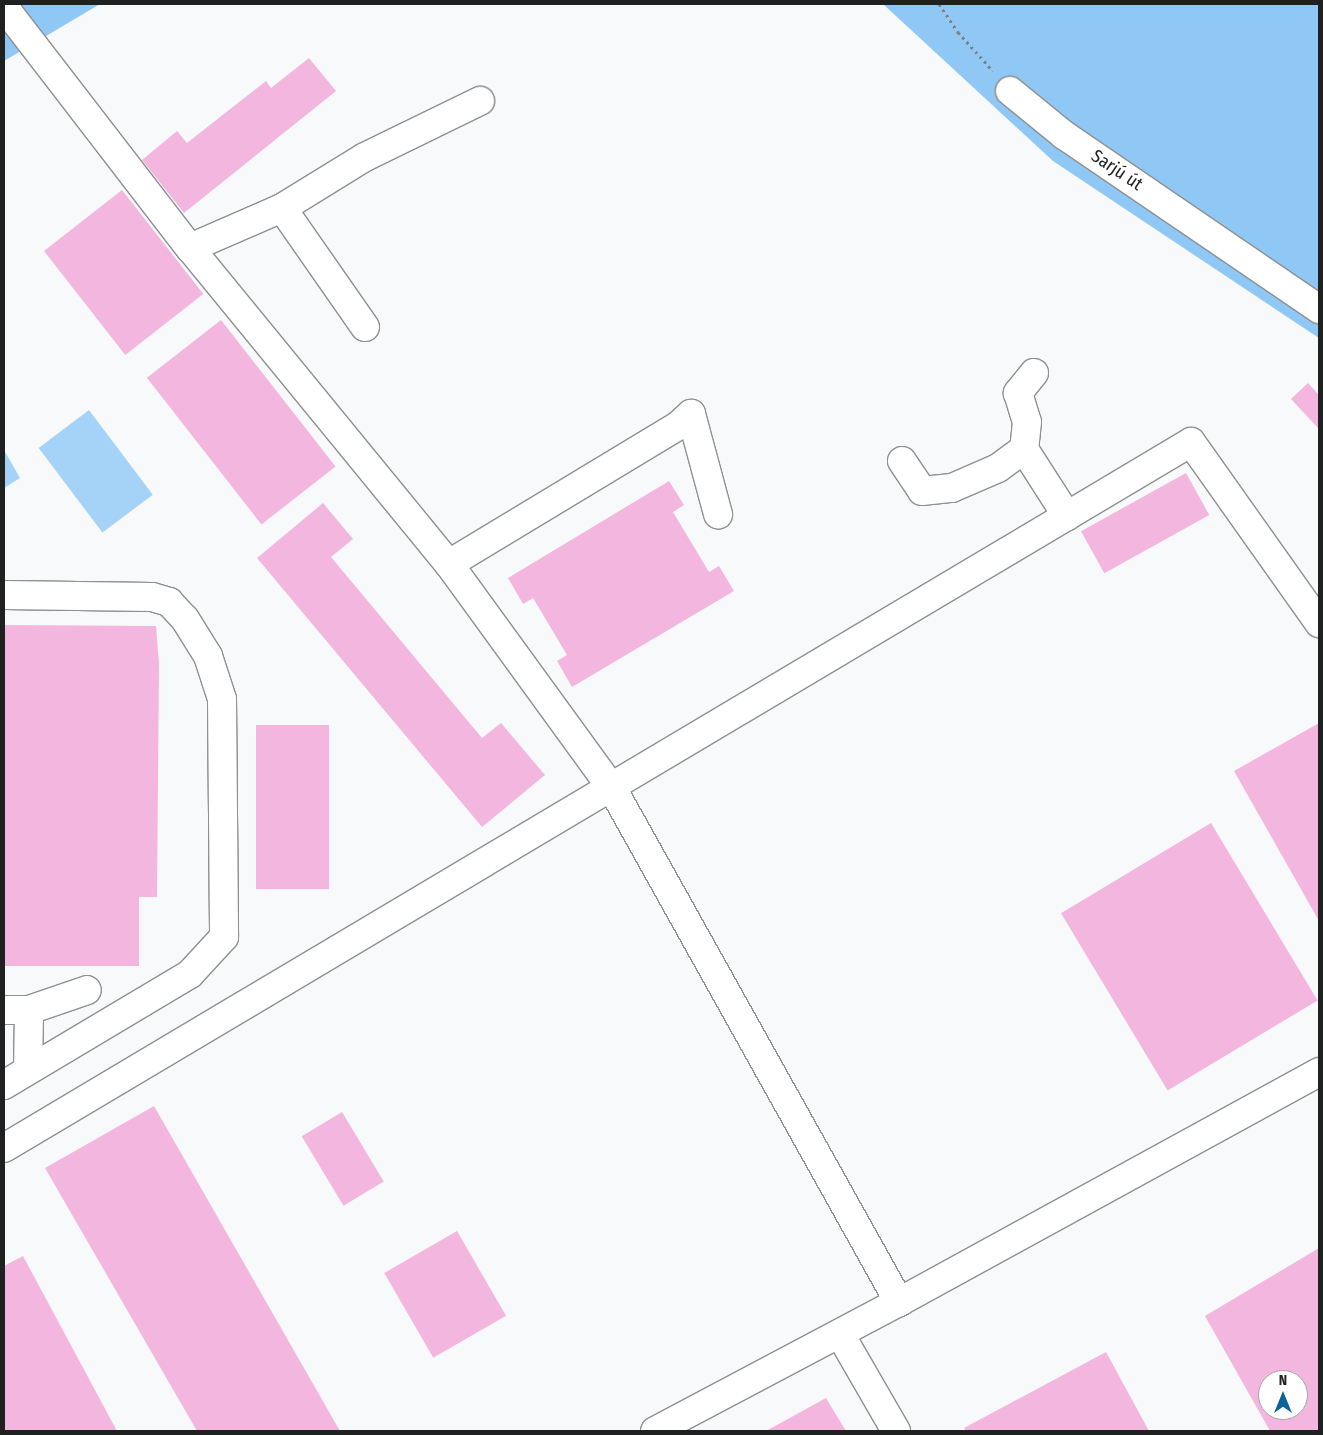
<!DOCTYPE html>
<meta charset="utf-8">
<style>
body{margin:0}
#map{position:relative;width:1323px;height:1435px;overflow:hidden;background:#f7f9fa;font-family:"Fira Sans Condensed",sans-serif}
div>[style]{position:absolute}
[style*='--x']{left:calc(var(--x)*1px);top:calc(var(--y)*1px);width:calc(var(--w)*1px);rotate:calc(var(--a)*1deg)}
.green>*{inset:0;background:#a5d2f7;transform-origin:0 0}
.forest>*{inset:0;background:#8fc7f5}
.building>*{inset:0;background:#f3b6de;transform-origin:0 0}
.path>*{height:3px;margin-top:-1.5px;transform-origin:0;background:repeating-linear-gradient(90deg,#808282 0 2.5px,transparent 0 6.5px)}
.roads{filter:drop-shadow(1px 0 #8e9091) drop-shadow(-1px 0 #8e9091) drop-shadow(0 1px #8e9091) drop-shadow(0 -1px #8e9091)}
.minor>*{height:28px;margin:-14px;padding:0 14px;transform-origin:14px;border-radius:14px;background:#fff}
span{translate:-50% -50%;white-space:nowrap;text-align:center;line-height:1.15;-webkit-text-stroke:4px #fff;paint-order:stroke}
.street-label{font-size:18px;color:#1f2020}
.frame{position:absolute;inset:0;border:5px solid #1f2020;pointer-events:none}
.north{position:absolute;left:1258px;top:1370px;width:50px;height:50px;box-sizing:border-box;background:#fff;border:1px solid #a5a6a6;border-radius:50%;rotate:0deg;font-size:14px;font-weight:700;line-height:20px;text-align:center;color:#1f2020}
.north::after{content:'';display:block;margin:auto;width:18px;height:22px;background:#086595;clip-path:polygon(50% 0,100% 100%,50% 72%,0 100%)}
</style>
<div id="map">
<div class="green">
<i style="left:89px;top:410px;width:106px;height:63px;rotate:53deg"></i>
<i style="clip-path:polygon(4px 450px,20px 478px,4px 488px)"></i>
</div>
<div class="forest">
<i style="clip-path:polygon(4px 4px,100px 4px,4px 61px)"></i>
<i style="clip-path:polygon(883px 4px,1319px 4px,1319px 338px,1053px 161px)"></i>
</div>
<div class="building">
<i style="clip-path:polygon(309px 58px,336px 91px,184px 213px,142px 160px,177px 131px,187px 143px,266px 81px,271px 88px)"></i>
<i style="left:122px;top:190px;width:132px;height:99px;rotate:52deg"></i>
<i style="left:221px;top:320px;width:186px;height:94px;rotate:52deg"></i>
<i style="clip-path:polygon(1308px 383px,1319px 395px,1319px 429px,1291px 399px)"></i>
<i style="left:1186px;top:473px;width:48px;height:120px;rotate:61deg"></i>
<i style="clip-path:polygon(669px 481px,684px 505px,673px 512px,709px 572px,719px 566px,734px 591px,572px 687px,557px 661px,567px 655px,533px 598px,523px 604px,508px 578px)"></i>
<i style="clip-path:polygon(323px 503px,353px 539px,331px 557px,482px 738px,501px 723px,545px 775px,482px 827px,257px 558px)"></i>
<i style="clip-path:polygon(4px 625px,156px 626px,159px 664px,157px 897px,139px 897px,139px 966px,4px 966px)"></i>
<i style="clip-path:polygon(1319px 723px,1319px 921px,1234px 771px)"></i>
<i style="left:329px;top:725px;width:164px;height:73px;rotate:90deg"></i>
<i style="left:1211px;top:823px;width:207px;height:175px;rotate:59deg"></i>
<i style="clip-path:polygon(154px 1106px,340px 1431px,197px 1431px,45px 1168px)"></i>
<i style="left:342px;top:1112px;width:81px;height:47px;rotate:59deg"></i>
<i style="left:457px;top:1231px;width:98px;height:84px;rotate:60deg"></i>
<i style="clip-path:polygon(evenodd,1319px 1248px,1319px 1431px,1270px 1431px,1205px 1316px,1319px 1248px,1268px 1380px,1298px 1380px,1298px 1410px,1268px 1410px,1268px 1380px)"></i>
<i style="clip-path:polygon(23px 1256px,117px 1431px,4px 1431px,4px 1266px)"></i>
<i style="clip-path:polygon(1106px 1352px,1149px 1431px,966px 1431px,964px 1428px)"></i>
<i style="clip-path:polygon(826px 1398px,846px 1431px,766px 1431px)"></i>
</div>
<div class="path">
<i style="--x:939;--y:4;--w:34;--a:56"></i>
<i style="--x:958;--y:32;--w:52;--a:48.1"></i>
</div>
<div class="roads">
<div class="minor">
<i style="--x:4;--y:15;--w:5;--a:-37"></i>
<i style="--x:8;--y:12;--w:298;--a:52.4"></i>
<i style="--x:190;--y:248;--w:409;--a:50.7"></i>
<i style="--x:449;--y:564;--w:277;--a:54"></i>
<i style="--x:612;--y:788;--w:589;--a:60.82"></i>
<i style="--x:899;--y:1302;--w:479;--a:-28.7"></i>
<i style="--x:1010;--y:91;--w:70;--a:39.2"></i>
<i style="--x:1064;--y:135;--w:309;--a:34.3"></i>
<i style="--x:282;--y:208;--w:145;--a:55.1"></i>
<i style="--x:190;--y:248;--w:100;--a:-23.5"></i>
<i style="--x:282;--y:208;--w:97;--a:-31.6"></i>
<i style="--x:365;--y:157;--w:128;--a:-26"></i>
<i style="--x:1034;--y:373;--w:26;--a:129"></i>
<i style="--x:1018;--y:393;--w:30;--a:73"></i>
<i style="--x:1027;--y:422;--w:27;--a:96"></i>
<i style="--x:1024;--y:449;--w:80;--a:57.3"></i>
<i style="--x:678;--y:426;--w:18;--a:-43"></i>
<i style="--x:691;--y:414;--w:104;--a:74.9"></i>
<i style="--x:902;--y:461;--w:36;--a:56"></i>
<i style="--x:922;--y:491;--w:30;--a:-6"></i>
<i style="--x:952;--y:488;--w:50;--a:-23.5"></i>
<i style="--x:998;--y:468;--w:32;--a:-36"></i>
<i style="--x:449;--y:564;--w:267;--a:-31.1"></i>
<i style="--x:4;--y:595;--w:148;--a:0.8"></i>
<i style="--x:152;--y:597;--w:18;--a:16"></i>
<i style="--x:169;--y:602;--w:23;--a:47"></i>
<i style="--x:185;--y:619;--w:44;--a:58.1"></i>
<i style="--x:208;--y:656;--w:45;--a:72"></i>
<i style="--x:222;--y:699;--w:238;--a:89.5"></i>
<i style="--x:224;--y:937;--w:50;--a:132.6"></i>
<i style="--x:190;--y:974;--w:217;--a:149.2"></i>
<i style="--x:4;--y:1010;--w:25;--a:0"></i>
<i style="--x:29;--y:1010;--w:61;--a:-19"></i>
<i style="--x:28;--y:1070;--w:60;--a:-89"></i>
<i style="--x:4;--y:1148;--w:1381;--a:-30.74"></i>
<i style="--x:1191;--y:442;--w:222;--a:54.7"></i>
<i style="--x:840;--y:1334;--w:112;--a:60"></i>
<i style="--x:655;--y:1431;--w:276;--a:-27.9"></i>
</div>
</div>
<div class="street-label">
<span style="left:1117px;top:170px;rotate:34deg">Sarjú út</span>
</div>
<div class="frame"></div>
<div class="north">N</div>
</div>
